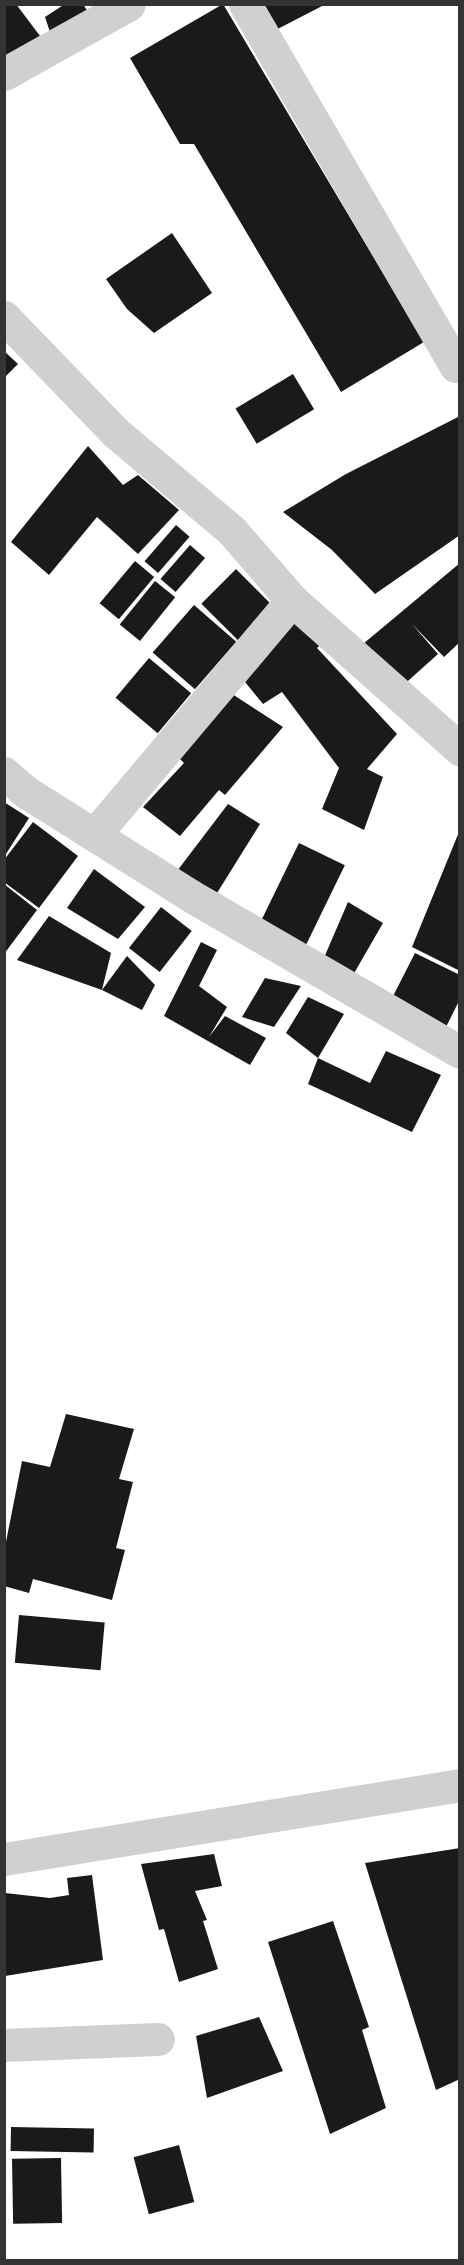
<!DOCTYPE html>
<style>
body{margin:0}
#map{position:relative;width:464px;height:2265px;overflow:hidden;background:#fff;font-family:Helvetica,sans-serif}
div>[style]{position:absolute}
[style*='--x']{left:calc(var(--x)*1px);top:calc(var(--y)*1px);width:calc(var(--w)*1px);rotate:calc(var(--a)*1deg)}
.building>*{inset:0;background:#1a1a1a;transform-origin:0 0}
.street>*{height:33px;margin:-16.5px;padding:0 16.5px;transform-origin:16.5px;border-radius:16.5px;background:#d0d0d0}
span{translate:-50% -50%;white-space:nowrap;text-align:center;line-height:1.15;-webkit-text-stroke:6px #fff;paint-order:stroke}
.frame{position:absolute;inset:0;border:6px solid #333;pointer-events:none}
</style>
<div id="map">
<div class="building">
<i style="clip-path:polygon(4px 4px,16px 4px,40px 36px,4px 57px)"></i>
<i style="clip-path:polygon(65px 4px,83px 4px,88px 12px,50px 32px,45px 17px)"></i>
<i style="clip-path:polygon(223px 4px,424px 342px,341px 392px,194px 144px,180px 144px,130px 58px)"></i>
<i style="clip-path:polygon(248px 4px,326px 4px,266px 35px)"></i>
<i style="clip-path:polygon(172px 233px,212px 293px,154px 333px,127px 309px,106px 279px)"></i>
<i style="clip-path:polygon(4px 351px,18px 364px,4px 378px)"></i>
<i style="left:293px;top:374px;width:41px;height:67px;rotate:59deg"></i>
<i style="clip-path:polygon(460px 416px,460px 535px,375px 594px,332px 550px,283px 512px,346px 474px)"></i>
<i style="clip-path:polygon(88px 446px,123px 485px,138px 475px,179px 510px,138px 554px,97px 517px,49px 575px,11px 542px)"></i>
<i style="left:176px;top:525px;width:18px;height:48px;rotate:41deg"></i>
<i style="left:190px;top:545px;width:20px;height:45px;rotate:41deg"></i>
<i style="left:135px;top:561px;width:25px;height:55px;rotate:40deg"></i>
<i style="clip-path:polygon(460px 563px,460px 642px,444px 657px,412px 624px,438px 654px,399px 689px,357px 649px)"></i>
<i style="left:236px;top:569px;width:54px;height:49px;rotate:45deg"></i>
<i style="left:155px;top:581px;width:26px;height:56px;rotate:39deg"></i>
<i style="left:194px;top:605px;width:56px;height:63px;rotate:41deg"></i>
<i style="clip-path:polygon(297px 610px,326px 640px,317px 648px,397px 734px,367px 769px,383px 777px,364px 830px,322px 809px,339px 768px,282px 692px,263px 704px,241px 677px)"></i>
<i style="left:149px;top:658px;width:55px;height:52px;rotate:40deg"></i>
<i style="clip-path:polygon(229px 692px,283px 727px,225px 795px,219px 790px,180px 836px,143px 807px,184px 763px,179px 758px)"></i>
<i style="clip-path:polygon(4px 802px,29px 818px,4px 857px)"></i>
<i style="clip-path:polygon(228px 804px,260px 824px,212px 901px,174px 875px)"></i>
<i style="clip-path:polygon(33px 822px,78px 856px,39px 908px,4px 882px,4px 860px)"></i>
<i style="clip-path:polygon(459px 832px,460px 832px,460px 971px,412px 947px)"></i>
<i style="left:299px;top:843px;width:51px;height:95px;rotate:26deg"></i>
<i style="clip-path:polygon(94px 869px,145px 907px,118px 939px,67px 908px)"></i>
<i style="clip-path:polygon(4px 884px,37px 910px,4px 954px)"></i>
<i style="clip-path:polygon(348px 902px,383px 923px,349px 982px,320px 967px)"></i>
<i style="left:161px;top:907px;width:39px;height:52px;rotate:38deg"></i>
<i style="clip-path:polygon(49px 916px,111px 953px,102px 990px,17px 960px)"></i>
<i style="clip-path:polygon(201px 942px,217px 950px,199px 986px,227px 1007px,209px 1037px,225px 1016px,266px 1038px,250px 1065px,164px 1016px)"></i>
<i style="clip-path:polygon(415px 953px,460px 975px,460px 999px,444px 1031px,389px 1004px)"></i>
<i style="clip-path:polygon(127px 956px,155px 985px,142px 1010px,102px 990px)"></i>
<i style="clip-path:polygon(265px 978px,301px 986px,274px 1027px,242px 1017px)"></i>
<i style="clip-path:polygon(308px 997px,344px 1014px,318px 1058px,286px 1033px)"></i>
<i style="clip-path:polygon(386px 1051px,441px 1075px,412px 1132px,308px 1084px,318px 1058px,370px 1083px)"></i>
<i style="clip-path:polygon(66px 1414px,134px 1429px,119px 1479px,133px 1482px,116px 1548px,125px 1550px,112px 1600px,33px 1579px,29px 1593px,4px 1586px,4px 1552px,22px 1461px,50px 1467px)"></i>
<i style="left:19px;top:1615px;width:86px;height:48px;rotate:5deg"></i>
<i style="clip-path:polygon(460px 1848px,460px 2079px,436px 2090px,365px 1863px)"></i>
<i style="clip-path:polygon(214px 1854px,222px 1886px,195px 1891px,207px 1920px,203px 1921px,218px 1969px,179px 1982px,164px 1929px,159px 1930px,141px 1864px)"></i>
<i style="clip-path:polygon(92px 1875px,103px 1960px,5px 1976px,5px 1893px,50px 1898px,69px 1895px,67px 1878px)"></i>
<i style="clip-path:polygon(333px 1921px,369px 2027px,362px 2030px,386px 2108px,330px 2134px,268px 1942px)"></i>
<i style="clip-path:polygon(259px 2017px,283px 2071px,207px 2098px,196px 2036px)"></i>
<i style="left:11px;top:2127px;width:83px;height:24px;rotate:1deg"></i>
<i style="left:179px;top:2145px;width:59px;height:47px;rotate:75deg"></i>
<i style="left:61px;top:2158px;width:65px;height:49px;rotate:89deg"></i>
</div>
<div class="street">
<i style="--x:245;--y:4;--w:419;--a:59.8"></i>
<i style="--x:4;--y:74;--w:143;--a:-29.2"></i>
<i style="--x:4;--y:317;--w:160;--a:46"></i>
<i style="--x:115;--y:432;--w:153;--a:40.2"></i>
<i style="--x:232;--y:531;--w:91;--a:49"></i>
<i style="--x:292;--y:600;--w:225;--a:41.6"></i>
<i style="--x:4;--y:773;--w:29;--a:41"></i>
<i style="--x:26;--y:792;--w:195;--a:32.2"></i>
<i style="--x:191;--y:896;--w:311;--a:30.1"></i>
<i style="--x:95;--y:834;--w:306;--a:-49.9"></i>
<i style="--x:4;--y:1859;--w:462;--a:-9.2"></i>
<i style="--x:4;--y:2045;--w:154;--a:-2.2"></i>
</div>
<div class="frame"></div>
</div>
